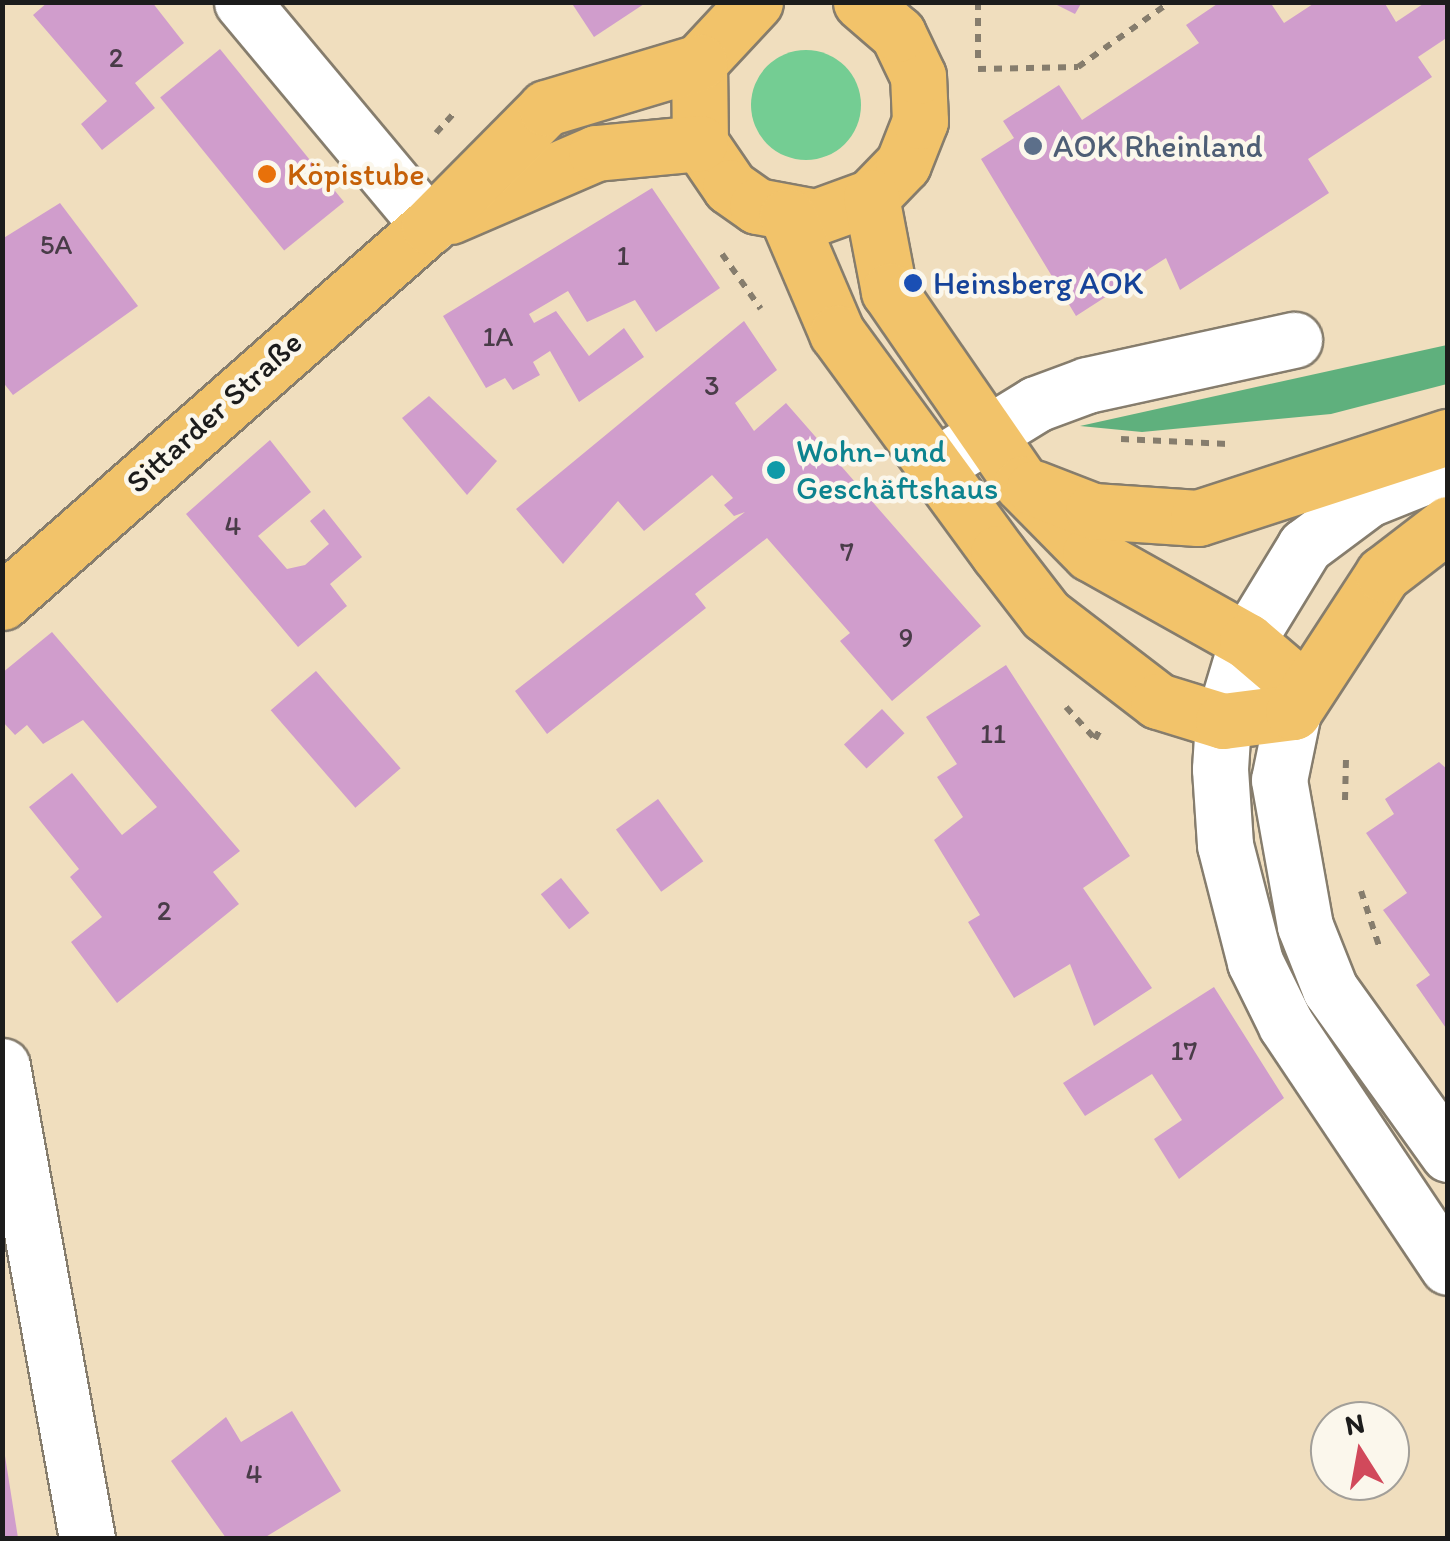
<!DOCTYPE html>
<meta charset="utf-8">
<style>
body{margin:0}
#map{position:relative;width:1450px;height:1541px;overflow:hidden;background:#f0debe;font-family:Itim,sans-serif}
div>[style]{position:absolute}
[style*='--x']{left:calc(var(--x)*1px);top:calc(var(--y)*1px);width:calc(var(--w)*1px);rotate:calc(var(--a)*1deg)}
.green>*{inset:0;background:#74cd93}
.round{border-radius:50%}
.forest>*{inset:0;background:#5fb07d}
.building>*{inset:0;background:#d09dcc;transform-origin:0 0}
.path>*{height:6px;margin-top:-3px;transform-origin:0;background:repeating-linear-gradient(90deg,#867d6d 0 8px,transparent 0 16px)}
.roads{filter:drop-shadow(2px 0 #867d6d) drop-shadow(-2px 0 #867d6d) drop-shadow(0 2px #867d6d) drop-shadow(0 -2px #867d6d)}
.minor>*{height:55px;margin:-27.5px;padding:0 27.5px;transform-origin:27.5px;border-radius:27.5px;background:#fff}
.major>*{height:55px;margin:-27.5px;padding:0 27.5px;transform-origin:27.5px;border-radius:27.5px;background:#f2c36a}
.dots>*{width:28px;height:28px;translate:-50% -50%;box-sizing:border-box;border:5px solid #fbf7ec;border-radius:50%}
span{translate:-50% -50%;white-space:nowrap;text-align:center;line-height:1.15;-webkit-text-stroke:9px #fbf7ec;paint-order:stroke}
.number-label{font-size:28px;color:#493c48}
.number-label span{-webkit-text-stroke-width:0}
.service-label{font-size:32px;color:#4e5e75}
.left{translate:0 -50%;text-align:left}
.food-label{font-size:32px;color:#c56008}
.transit-label{font-size:32px;color:#164399}
.street-label{font-size:32px;color:#1c1c1c}
.culture-label{font-size:32px;color:#0d838f}
.frame{position:absolute;inset:0;border:5px solid #1c1c1c;pointer-events:none}
.north{position:absolute;left:1310px;top:1401px;width:100px;height:100px;box-sizing:border-box;background:#fbf7ec;border:2px solid #a29f99;border-radius:50%;rotate:349deg;font-size:28px;font-weight:700;line-height:40px;text-align:center;color:#1c1c1c}
.north::after{content:'';display:block;margin:auto;width:35px;height:45px;background:#d1495b;clip-path:polygon(50% 0,100% 100%,50% 72%,0 100%)}
</style>
<div id="map">
<div class="green">
<i class="round" style="left:751px;top:50px;width:110px;height:110px"></i>
</div>
<div class="forest">
<i style="clip-path:polygon(1447px 345px,1447px 384px,1331px 414px,1142px 432px,1080px 426px)"></i>
</div>
<div class="building">
<i style="clip-path:polygon(48px 2px,152px 2px,184px 43px,135px 83px,155px 108px,102px 150px,81px 124px,107px 101px,33px 15px)"></i>
<i style="clip-path:polygon(571px 2px,647px 2px,594px 37px)"></i>
<i style="clip-path:polygon(1051px 2px,1082px 2px,1075px 14px)"></i>
<i style="clip-path:polygon(1220px 2px,1270px 2px,1284px 23px,1316px 2px,1384px 2px,1396px 22px,1426px 2px,1448px 2px,1448px 37px,1418px 57px,1432px 77px,1308px 159px,1329px 193px,1180px 290px,1166px 258px,1076px 316px,981px 159px,1014px 138px,1003px 121px,1059px 85px,1082px 120px,1199px 43px,1186px 25px)"></i>
<i style="left:220px;top:49px;width:197px;height:77px;rotate:51deg"></i>
<i style="clip-path:polygon(652px 188px,720px 288px,656px 332px,635px 300px,587px 322px,568px 291px,529px 314px,534px 323px,556px 311px,589px 356px,624px 328px,644px 357px,579px 402px,550px 351px,533px 362px,540px 375px,513px 390px,505px 378px,486px 388px,443px 316px)"></i>
<i style="clip-path:polygon(60px 203px,138px 306px,13px 395px,2px 381px,2px 239px)"></i>
<i style="clip-path:polygon(744px 321px,777px 370px,735px 403px,754px 431px,786px 403px,981px 626px,892px 701px,840px 641px,850px 633px,767px 538px,695px 594px,706px 608px,547px 734px,515px 691px,745px 512px,734px 516px,724px 505px,733px 498px,712px 475px,644px 531px,618px 501px,563px 564px,516px 509px)"></i>
<i style="clip-path:polygon(429px 396px,497px 461px,467px 495px,402px 418px)"></i>
<i style="clip-path:polygon(270px 440px,311px 492px,258px 536px,287px 569px,305px 565px,329px 544px,310px 521px,324px 509px,362px 557px,330px 584px,347px 606px,298px 647px,186px 514px)"></i>
<i style="clip-path:polygon(52px 632px,240px 851px,213px 872px,239px 904px,117px 1003px,71px 942px,102px 917px,70px 877px,79px 869px,29px 807px,72px 773px,122px 835px,157px 807px,83px 720px,43px 744px,27px 725px,15px 735px,2px 721px,2px 673px)"></i>
<i style="clip-path:polygon(1006px 665px,1130px 856px,1083px 888px,1152px 988px,1094px 1026px,1070px 964px,1014px 998px,968px 922px,980px 915px,934px 840px,963px 817px,937px 777px,957px 764px,926px 717px)"></i>
<i style="left:316px;top:671px;width:129px;height:60px;rotate:49deg"></i>
<i style="left:882px;top:709px;width:33px;height:52px;rotate:47deg"></i>
<i style="clip-path:polygon(1439px 762px,1448px 770px,1448px 1031px,1416px 985px,1430px 975px,1383px 910px,1407px 893px,1366px 833px,1394px 814px,1385px 799px)"></i>
<i style="left:658px;top:799px;width:77px;height:52px;rotate:54deg"></i>
<i style="left:561px;top:878px;width:45px;height:26px;rotate:51deg"></i>
<i style="clip-path:polygon(1214px 987px,1284px 1098px,1179px 1179px,1154px 1139px,1182px 1120px,1152px 1074px,1085px 1116px,1063px 1083px)"></i>
<i style="clip-path:polygon(292px 1411px,341px 1491px,264px 1538px,226px 1538px,171px 1461px,226px 1417px,241px 1442px)"></i>
<i style="clip-path:polygon(2px 1456px,5px 1456px,18px 1538px,2px 1538px)"></i>
</div>
<div class="path">
<i style="--x:978;--y:2;--w:64;--a:90"></i>
<i style="--x:978;--y:69;--w:100;--a:-1.1"></i>
<i style="--x:1078;--y:67;--w:113;--a:-35.2"></i>
<i style="--x:436;--y:133;--w:27;--a:-48"></i>
<i style="--x:722;--y:254;--w:67;--a:54.7"></i>
<i style="--x:1121;--y:439;--w:107;--a:2.7"></i>
<i style="--x:1066;--y:707;--w:43;--a:47.8"></i>
<i style="--x:1095;--y:739;--w:15;--a:-62"></i>
<i style="--x:1345;--y:800;--w:42;--a:-88.6"></i>
<i style="--x:1361;--y:891;--w:58;--a:71.9"></i>
</div>
<div class="roads">
<div class="minor">
<i style="--x:242;--y:2;--w:292;--a:50.1"></i>
<i style="--x:937;--y:465;--w:116;--a:-31.6"></i>
<i style="--x:1036;--y:404;--w:54;--a:-20.4"></i>
<i style="--x:1087;--y:385;--w:212;--a:-12.3"></i>
<i style="--x:1448;--y:467;--w:86;--a:158.2"></i>
<i style="--x:1368;--y:499;--w:79;--a:143.3"></i>
<i style="--x:1305;--y:546;--w:111;--a:121.4"></i>
<i style="--x:1247;--y:641;--w:84;--a:106.7"></i>
<i style="--x:1223;--y:721;--w:48;--a:93.6"></i>
<i style="--x:1220;--y:769;--w:76;--a:86.2"></i>
<i style="--x:1225;--y:845;--w:121;--a:75.6"></i>
<i style="--x:1255;--y:962;--w:70;--a:63.8"></i>
<i style="--x:1286;--y:1025;--w:291;--a:56.2"></i>
<i style="--x:1293;--y:712;--w:69;--a:101.6"></i>
<i style="--x:1279;--y:780;--w:148;--a:79.9"></i>
<i style="--x:1305;--y:926;--w:68;--a:68.4"></i>
<i style="--x:1330;--y:989;--w:203;--a:54.4"></i>
<i style="--x:2;--y:1066;--w:480;--a:79.8"></i>
</div>
<div class="major">
<i style="--x:755;--y:2;--w:82;--a:133"></i>
<i style="--x:699;--y:62;--w:81;--a:89.3"></i>
<i style="--x:700;--y:143;--w:53;--a:55.7"></i>
<i style="--x:730;--y:187;--w:33;--a:35"></i>
<i style="--x:757;--y:206;--w:60;--a:10.6"></i>
<i style="--x:816;--y:217;--w:59;--a:-20"></i>
<i style="--x:871;--y:197;--w:46;--a:-45.9"></i>
<i style="--x:903;--y:164;--w:46;--a:-68.4"></i>
<i style="--x:920;--y:121;--w:45;--a:-92.5"></i>
<i style="--x:918;--y:76;--w:47;--a:-115.5"></i>
<i style="--x:898;--y:34;--w:49;--a:-139.1"></i>
<i style="--x:871;--y:197;--w:96;--a:79.2"></i>
<i style="--x:889;--y:291;--w:234;--a:55.4"></i>
<i style="--x:1022;--y:484;--w:97;--a:45.4"></i>
<i style="--x:1090;--y:553;--w:180;--a:29.3"></i>
<i style="--x:1247;--y:641;--w:72;--a:40.5"></i>
<i style="--x:450;--y:216;--w:159;--a:-23.3"></i>
<i style="--x:596;--y:153;--w:104;--a:-5.5"></i>
<i style="--x:787;--y:216;--w:127;--a:66.9"></i>
<i style="--x:837;--y:333;--w:273;--a:53.8"></i>
<i style="--x:998;--y:553;--w:78;--a:52.3"></i>
<i style="--x:1046;--y:615;--w:141;--a:37.5"></i>
<i style="--x:1158;--y:701;--w:68;--a:17.1"></i>
<i style="--x:1223;--y:721;--w:71;--a:-7.3"></i>
<i style="--x:1293;--y:712;--w:165;--a:-56.9"></i>
<i style="--x:1383;--y:574;--w:82;--a:-37.6"></i>
<i style="--x:1034;--y:488;--w:63;--a:21.3"></i>
<i style="--x:1093;--y:511;--w:105;--a:3.8"></i>
<i style="--x:1198;--y:518;--w:263;--a:-18"></i>
<i style="--x:2;--y:602;--w:569;--a:-41.37"></i>
<i style="--x:429;--y:226;--w:166;--a:-45.2"></i>
<i style="--x:546;--y:108;--w:160;--a:-16.7"></i>
</div>
</div>
<div class="dots">
<i style="left:1033px;top:146px;background:#5c6f8a"></i>
<i style="left:267px;top:174px;background:#e8710a"></i>
<i style="left:913px;top:283px;background:#1a4fb4"></i>
<i style="left:776px;top:470px;background:#0f9aa8"></i>
</div>
<div class="number-label">
<span style="left:116px;top:57px">2</span>
<span style="left:56px;top:244px">5A</span>
<span style="left:623px;top:255px">1</span>
<span style="left:498px;top:336px">1A</span>
<span style="left:712px;top:385px">3</span>
<span style="left:233px;top:525px">4</span>
<span style="left:847px;top:551px">7</span>
<span style="left:906px;top:637px">9</span>
<span style="left:993px;top:733px">11</span>
<span style="left:164px;top:910px">2</span>
<span style="left:1184px;top:1050px">17</span>
<span style="left:254px;top:1473px">4</span>
</div>
<div class="service-label">
<span class="left" style="left:1053px;top:146px">AOK Rheinland</span>
</div>
<div class="food-label">
<span class="left" style="left:287px;top:174px">Köpistube</span>
</div>
<div class="transit-label">
<span class="left" style="left:933px;top:283px">Heinsberg AOK</span>
</div>
<div class="street-label">
<span style="left:214px;top:412px;rotate:-42deg">Sittarder Straße</span>
</div>
<div class="culture-label">
<span class="left" style="left:796px;top:470px">Wohn- und<br>Geschäftshaus</span>
</div>
<div class="frame"></div>
<div class="north">N</div>
</div>
